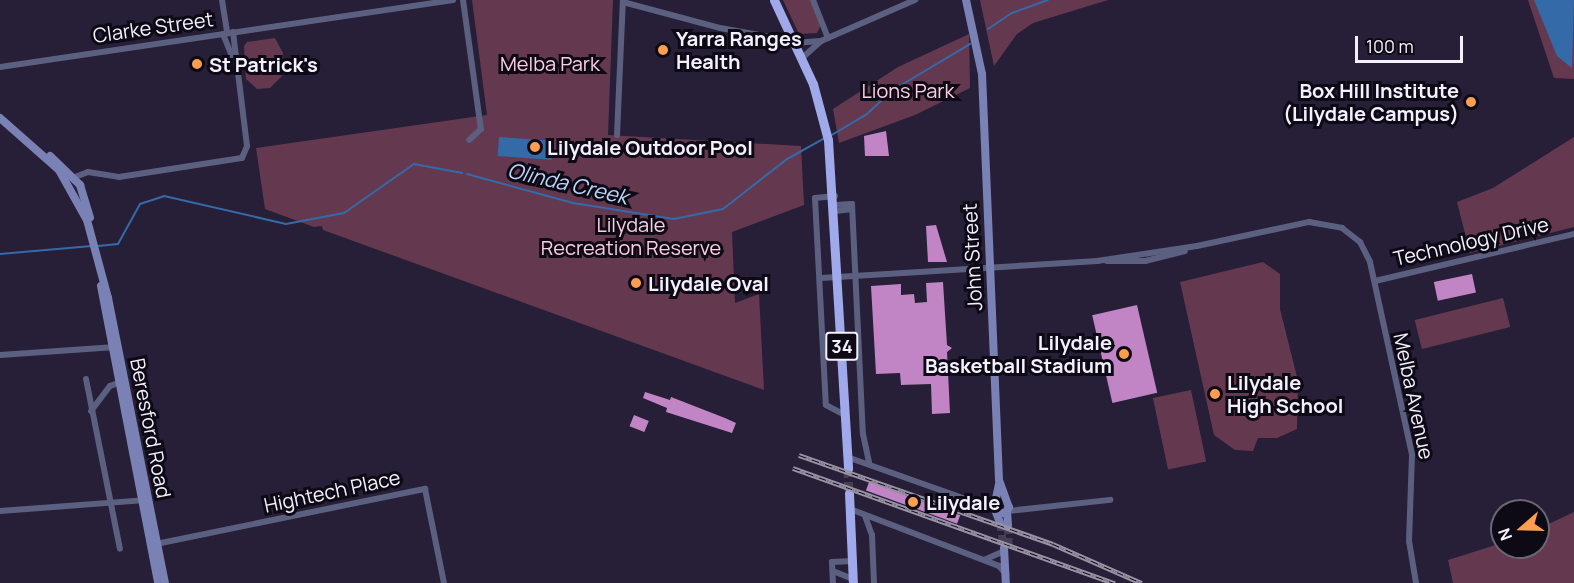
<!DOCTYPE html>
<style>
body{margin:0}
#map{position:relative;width:1574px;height:583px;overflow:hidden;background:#271e37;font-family:Manrope,sans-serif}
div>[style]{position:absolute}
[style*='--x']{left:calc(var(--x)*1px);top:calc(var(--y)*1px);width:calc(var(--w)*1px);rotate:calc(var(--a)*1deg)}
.green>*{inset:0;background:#643950;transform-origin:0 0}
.water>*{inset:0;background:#356aa8;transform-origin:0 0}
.stream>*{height:2px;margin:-1px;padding:0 1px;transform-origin:1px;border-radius:1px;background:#356aa8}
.building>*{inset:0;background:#c185c6;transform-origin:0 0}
.secondary-tunnel>*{height:8px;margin-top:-4px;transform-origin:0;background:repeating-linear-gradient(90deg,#463e55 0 8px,transparent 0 12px)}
.trunk-tunnel>*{height:9px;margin-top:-4.5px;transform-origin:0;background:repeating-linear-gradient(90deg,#463e55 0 9px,transparent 0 13.5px)}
.minor>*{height:6px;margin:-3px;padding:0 3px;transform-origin:3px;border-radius:3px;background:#5b6080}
.secondary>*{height:8px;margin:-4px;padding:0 4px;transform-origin:4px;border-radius:4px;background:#7a82b5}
.trunk>*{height:9px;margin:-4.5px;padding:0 4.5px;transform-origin:4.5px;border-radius:4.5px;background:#a0a9ea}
.rail>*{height:4.5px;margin-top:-2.25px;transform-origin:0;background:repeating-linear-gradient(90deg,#0e0a15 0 7px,#9993a5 0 14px);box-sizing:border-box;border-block:2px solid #9993a5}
.dots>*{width:16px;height:16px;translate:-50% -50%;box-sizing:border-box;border:3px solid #0e0a15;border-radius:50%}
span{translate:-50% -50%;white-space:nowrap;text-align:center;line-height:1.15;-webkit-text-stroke:6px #0e0a15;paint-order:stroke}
.shield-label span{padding:2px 4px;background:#0e0a15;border:2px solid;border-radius:4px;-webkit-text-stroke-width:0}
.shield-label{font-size:18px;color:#f4f0fd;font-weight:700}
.street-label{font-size:20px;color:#f4f0fd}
.poi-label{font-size:20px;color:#f4f0fd;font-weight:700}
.left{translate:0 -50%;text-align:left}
.right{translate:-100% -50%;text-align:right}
.park-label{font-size:20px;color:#facee4}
.water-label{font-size:21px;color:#bad6f9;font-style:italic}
.north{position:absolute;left:1490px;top:499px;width:60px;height:60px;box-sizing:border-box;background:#0e0a15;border:2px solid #6a6672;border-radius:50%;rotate:250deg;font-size:16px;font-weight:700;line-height:24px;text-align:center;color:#f4f0fd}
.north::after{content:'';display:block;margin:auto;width:21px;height:27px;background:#fc9e52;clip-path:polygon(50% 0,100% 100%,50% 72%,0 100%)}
.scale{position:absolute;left:1355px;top:36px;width:108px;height:27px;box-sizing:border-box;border:3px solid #f4f0fd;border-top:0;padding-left:8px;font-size:18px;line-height:21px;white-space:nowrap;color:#f4f0fd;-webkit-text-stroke:4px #0e0a15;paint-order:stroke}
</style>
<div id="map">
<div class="green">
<i style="clip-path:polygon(472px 0,613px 0,608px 135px,801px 146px,804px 205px,732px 232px,735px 303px,759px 294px,764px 390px,323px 230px,322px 226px,314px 227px,265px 209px,256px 148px,487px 115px)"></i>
<i style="clip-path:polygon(783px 0,810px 0,821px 25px,817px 33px,799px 34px)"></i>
<i style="clip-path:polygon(980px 0,1108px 0,1033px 23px,1017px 34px,994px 66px)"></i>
<i style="clip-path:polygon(1528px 0,1574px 0,1574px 79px,1554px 78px)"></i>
<i style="clip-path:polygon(969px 34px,970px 88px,915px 115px,839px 143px,833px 109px,898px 67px)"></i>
<i style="clip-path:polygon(275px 38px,283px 53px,282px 76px,270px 88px,257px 89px,246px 79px,244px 46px,247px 42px)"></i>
<i style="clip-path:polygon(1574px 137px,1574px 227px,1470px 253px,1457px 202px,1493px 188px)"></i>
<i style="clip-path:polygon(1263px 262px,1280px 274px,1280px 309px,1298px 381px,1297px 429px,1277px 438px,1258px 438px,1253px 451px,1235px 450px,1214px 435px,1180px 282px)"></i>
<i style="left:1503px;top:298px;width:30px;height:91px;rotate:76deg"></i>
<i style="left:1191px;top:390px;width:73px;height:39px;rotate:78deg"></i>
<i style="clip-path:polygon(1574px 512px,1574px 583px,1453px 583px,1448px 560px,1502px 543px,1502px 547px,1538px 547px,1538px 529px)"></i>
</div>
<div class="water">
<i style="clip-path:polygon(1534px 0,1574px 0,1572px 68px,1557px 56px)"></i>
<i style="left:499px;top:137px;width:54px;height:19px;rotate:4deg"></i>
</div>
<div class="stream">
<i style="--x:988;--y:29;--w:29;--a:-34"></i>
<i style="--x:1012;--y:13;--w:38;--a:-20"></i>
<i style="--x:830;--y:136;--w:43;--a:-30.7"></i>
<i style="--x:867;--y:114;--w:35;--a:-43"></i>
<i style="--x:893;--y:90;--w:90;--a:-30.9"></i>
<i style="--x:467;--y:174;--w:110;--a:15.3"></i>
<i style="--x:573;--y:203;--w:102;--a:9"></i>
<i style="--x:674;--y:219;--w:50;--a:-11.5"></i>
<i style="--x:723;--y:209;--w:81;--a:-38"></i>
<i style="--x:787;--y:159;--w:43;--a:-28.9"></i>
<i style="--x:98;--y:246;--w:20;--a:-6"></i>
<i style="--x:118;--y:244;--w:46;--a:-61.2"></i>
<i style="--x:140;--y:204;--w:25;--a:-18"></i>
<i style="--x:164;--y:196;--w:125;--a:12.9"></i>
<i style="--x:286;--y:224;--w:59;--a:-10.7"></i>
<i style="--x:344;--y:213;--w:85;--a:-35"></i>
<i style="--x:414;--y:164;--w:49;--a:10.6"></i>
<i style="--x:0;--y:254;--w:92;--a:-5"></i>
</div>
<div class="building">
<i style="clip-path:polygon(886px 131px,889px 156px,865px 156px,864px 136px)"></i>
<i style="clip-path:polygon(936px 225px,947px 262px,928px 262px,926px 226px)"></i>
<i style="left:1472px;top:274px;width:19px;height:39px;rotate:78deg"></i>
<i style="clip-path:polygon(943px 282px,947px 345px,952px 348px,947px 352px,950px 413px,932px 414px,931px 384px,901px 385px,900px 373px,876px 374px,871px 286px,901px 284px,901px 295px,914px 294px,915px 303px,927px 302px,926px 283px)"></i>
<i style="left:1137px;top:305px;width:90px;height:46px;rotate:77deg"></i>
<i style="clip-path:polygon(645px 392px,670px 400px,671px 397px,725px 418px,736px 423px,732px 433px,666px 412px,667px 408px,643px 398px)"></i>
<i style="left:634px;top:415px;width:16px;height:12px;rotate:22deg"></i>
<i style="left:869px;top:482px;width:97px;height:9px;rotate:20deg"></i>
</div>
<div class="secondary-tunnel">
<i style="--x:1000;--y:523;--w:25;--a:81"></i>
<i style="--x:1008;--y:526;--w:23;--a:88"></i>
</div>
<div class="trunk-tunnel">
<i style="--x:848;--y:468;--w:25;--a:88"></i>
</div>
<div class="minor">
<i style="--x:222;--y:0;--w:33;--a:81"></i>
<i style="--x:463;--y:0;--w:130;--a:82.1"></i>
<i style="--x:481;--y:129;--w:16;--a:137"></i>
<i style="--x:813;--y:0;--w:41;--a:68.5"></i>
<i style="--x:623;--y:2;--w:100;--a:15"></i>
<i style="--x:720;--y:28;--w:57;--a:10.1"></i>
<i style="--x:776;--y:38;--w:15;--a:-16"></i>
<i style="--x:223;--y:34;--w:32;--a:68"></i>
<i style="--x:794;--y:43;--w:27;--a:-4"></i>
<i style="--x:801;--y:59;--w:27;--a:-42"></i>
<i style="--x:821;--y:41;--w:103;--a:-23.6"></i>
<i style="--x:0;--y:67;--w:458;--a:-8.4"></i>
<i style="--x:617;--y:135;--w:135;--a:-87.5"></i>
<i style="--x:75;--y:177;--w:14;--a:-21"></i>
<i style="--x:88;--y:172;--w:31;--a:9"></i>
<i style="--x:119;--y:177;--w:124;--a:-8.8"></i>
<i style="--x:242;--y:158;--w:13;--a:-67"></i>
<i style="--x:247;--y:146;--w:115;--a:-97"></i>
<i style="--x:835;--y:196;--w:20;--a:174"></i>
<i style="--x:815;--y:198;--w:207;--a:87"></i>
<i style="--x:826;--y:405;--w:21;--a:28"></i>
<i style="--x:835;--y:205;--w:17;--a:-3"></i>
<i style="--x:852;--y:204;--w:230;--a:87.3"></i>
<i style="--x:863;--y:434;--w:30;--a:78"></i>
<i style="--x:836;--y:211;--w:16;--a:-7"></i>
<i style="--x:1107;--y:261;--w:38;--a:0"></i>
<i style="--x:1145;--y:261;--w:41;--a:-14"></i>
<i style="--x:821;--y:278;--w:277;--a:-3.5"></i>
<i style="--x:1097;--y:261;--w:101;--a:-8.5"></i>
<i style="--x:1197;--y:246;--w:115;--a:-12.1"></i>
<i style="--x:1309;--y:222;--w:34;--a:10"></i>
<i style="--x:1342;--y:228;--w:23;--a:38"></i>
<i style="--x:1360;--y:242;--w:22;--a:63"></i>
<i style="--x:1370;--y:262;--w:198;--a:77.7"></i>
<i style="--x:1412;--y:455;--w:86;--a:92"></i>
<i style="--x:1409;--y:541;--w:43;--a:80.5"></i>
<i style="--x:1375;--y:281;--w:204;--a:-13.3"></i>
<i style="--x:0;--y:355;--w:116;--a:-3.9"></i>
<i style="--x:86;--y:379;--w:173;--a:78.7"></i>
<i style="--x:91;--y:411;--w:31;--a:-53"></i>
<i style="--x:110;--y:386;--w:12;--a:-20"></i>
<i style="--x:847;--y:457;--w:156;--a:19.5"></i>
<i style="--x:850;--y:509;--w:160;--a:20.9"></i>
<i style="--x:999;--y:566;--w:11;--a:49"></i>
<i style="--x:0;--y:511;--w:145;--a:-4.3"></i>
<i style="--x:1008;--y:511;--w:103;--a:-6.2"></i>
<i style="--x:865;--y:516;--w:20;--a:70"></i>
<i style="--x:872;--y:535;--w:48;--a:87.6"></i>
<i style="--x:156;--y:544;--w:275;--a:-11.6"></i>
<i style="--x:425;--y:489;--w:96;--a:78.6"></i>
<i style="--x:984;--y:560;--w:22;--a:-24"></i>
<i style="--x:833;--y:571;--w:22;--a:22"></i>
<i style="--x:833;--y:583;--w:21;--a:-93"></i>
<i style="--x:832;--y:562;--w:21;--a:-3"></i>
</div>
<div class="secondary">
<i style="--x:966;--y:0;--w:76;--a:77.8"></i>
<i style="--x:982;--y:74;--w:406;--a:87.6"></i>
<i style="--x:999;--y:480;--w:29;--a:70"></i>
<i style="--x:1009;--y:507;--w:7;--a:117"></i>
<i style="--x:1006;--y:513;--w:8;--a:180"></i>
<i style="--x:0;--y:118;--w:79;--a:41.4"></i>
<i style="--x:59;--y:170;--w:57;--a:60.8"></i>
<i style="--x:87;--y:220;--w:81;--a:74.9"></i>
<i style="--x:108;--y:298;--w:291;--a:78.7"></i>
<i style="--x:50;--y:156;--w:42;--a:44"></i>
<i style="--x:80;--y:185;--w:34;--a:73"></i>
<i style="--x:101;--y:286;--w:302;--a:79.1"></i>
<i style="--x:999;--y:484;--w:24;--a:102"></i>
<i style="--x:994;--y:507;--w:17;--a:69"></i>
<i style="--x:1007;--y:511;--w:15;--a:86"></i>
<i style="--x:1004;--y:548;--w:35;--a:87"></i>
</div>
<div class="trunk">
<i style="--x:774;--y:0;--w:93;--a:65.1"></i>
<i style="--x:813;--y:84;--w:58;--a:75"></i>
<i style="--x:828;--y:140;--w:329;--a:86.5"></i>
<i style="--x:849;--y:493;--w:90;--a:87.5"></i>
</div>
<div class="rail">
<i style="--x:799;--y:455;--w:269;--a:19.3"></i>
<i style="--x:1053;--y:544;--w:97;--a:23.7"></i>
<i style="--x:793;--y:468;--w:342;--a:19.7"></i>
</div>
<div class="dots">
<i style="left:663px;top:50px;background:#fc9e52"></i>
<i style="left:197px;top:64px;background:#fc9e52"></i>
<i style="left:1471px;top:102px;background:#fc9e52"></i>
<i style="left:535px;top:147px;background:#fc9e52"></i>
<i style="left:636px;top:283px;background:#fc9e52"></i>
<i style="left:1124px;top:354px;background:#fc9e52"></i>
<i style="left:1215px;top:394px;background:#fc9e52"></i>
<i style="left:913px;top:502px;background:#fc9e52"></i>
</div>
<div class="shield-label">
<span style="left:842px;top:346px">34</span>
</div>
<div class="street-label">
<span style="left:153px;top:27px;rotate:-8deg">Clarke Street</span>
<span style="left:1471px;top:241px;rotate:-13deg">Technology Drive</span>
<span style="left:972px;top:257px;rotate:-93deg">John Street</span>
<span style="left:1414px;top:396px;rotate:78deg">Melba Avenue</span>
<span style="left:151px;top:428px;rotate:79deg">Beresford Road</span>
<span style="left:332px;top:491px;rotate:-12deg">Hightech Place</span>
</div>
<div class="poi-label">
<span class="left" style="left:676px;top:50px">Yarra Ranges<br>Health</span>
<span class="left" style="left:209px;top:64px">St Patrick's</span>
<span class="right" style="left:1459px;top:102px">Box Hill Institute<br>(Lilydale Campus)</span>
<span class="left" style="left:547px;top:147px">Lilydale Outdoor Pool</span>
<span class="left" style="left:648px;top:283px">Lilydale Oval</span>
<span class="right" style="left:1112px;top:354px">Lilydale<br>Basketball Stadium</span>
<span class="left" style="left:1227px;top:394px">Lilydale<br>High School</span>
<span class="left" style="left:926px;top:502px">Lilydale</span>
</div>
<div class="park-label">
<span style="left:550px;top:63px">Melba Park</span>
<span style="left:908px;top:90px">Lions Park</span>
<span style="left:631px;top:236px">Lilydale<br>Recreation Reserve</span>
</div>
<div class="water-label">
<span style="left:568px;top:183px;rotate:13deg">Olinda Creek</span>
</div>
<div class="north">N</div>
<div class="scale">100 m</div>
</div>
